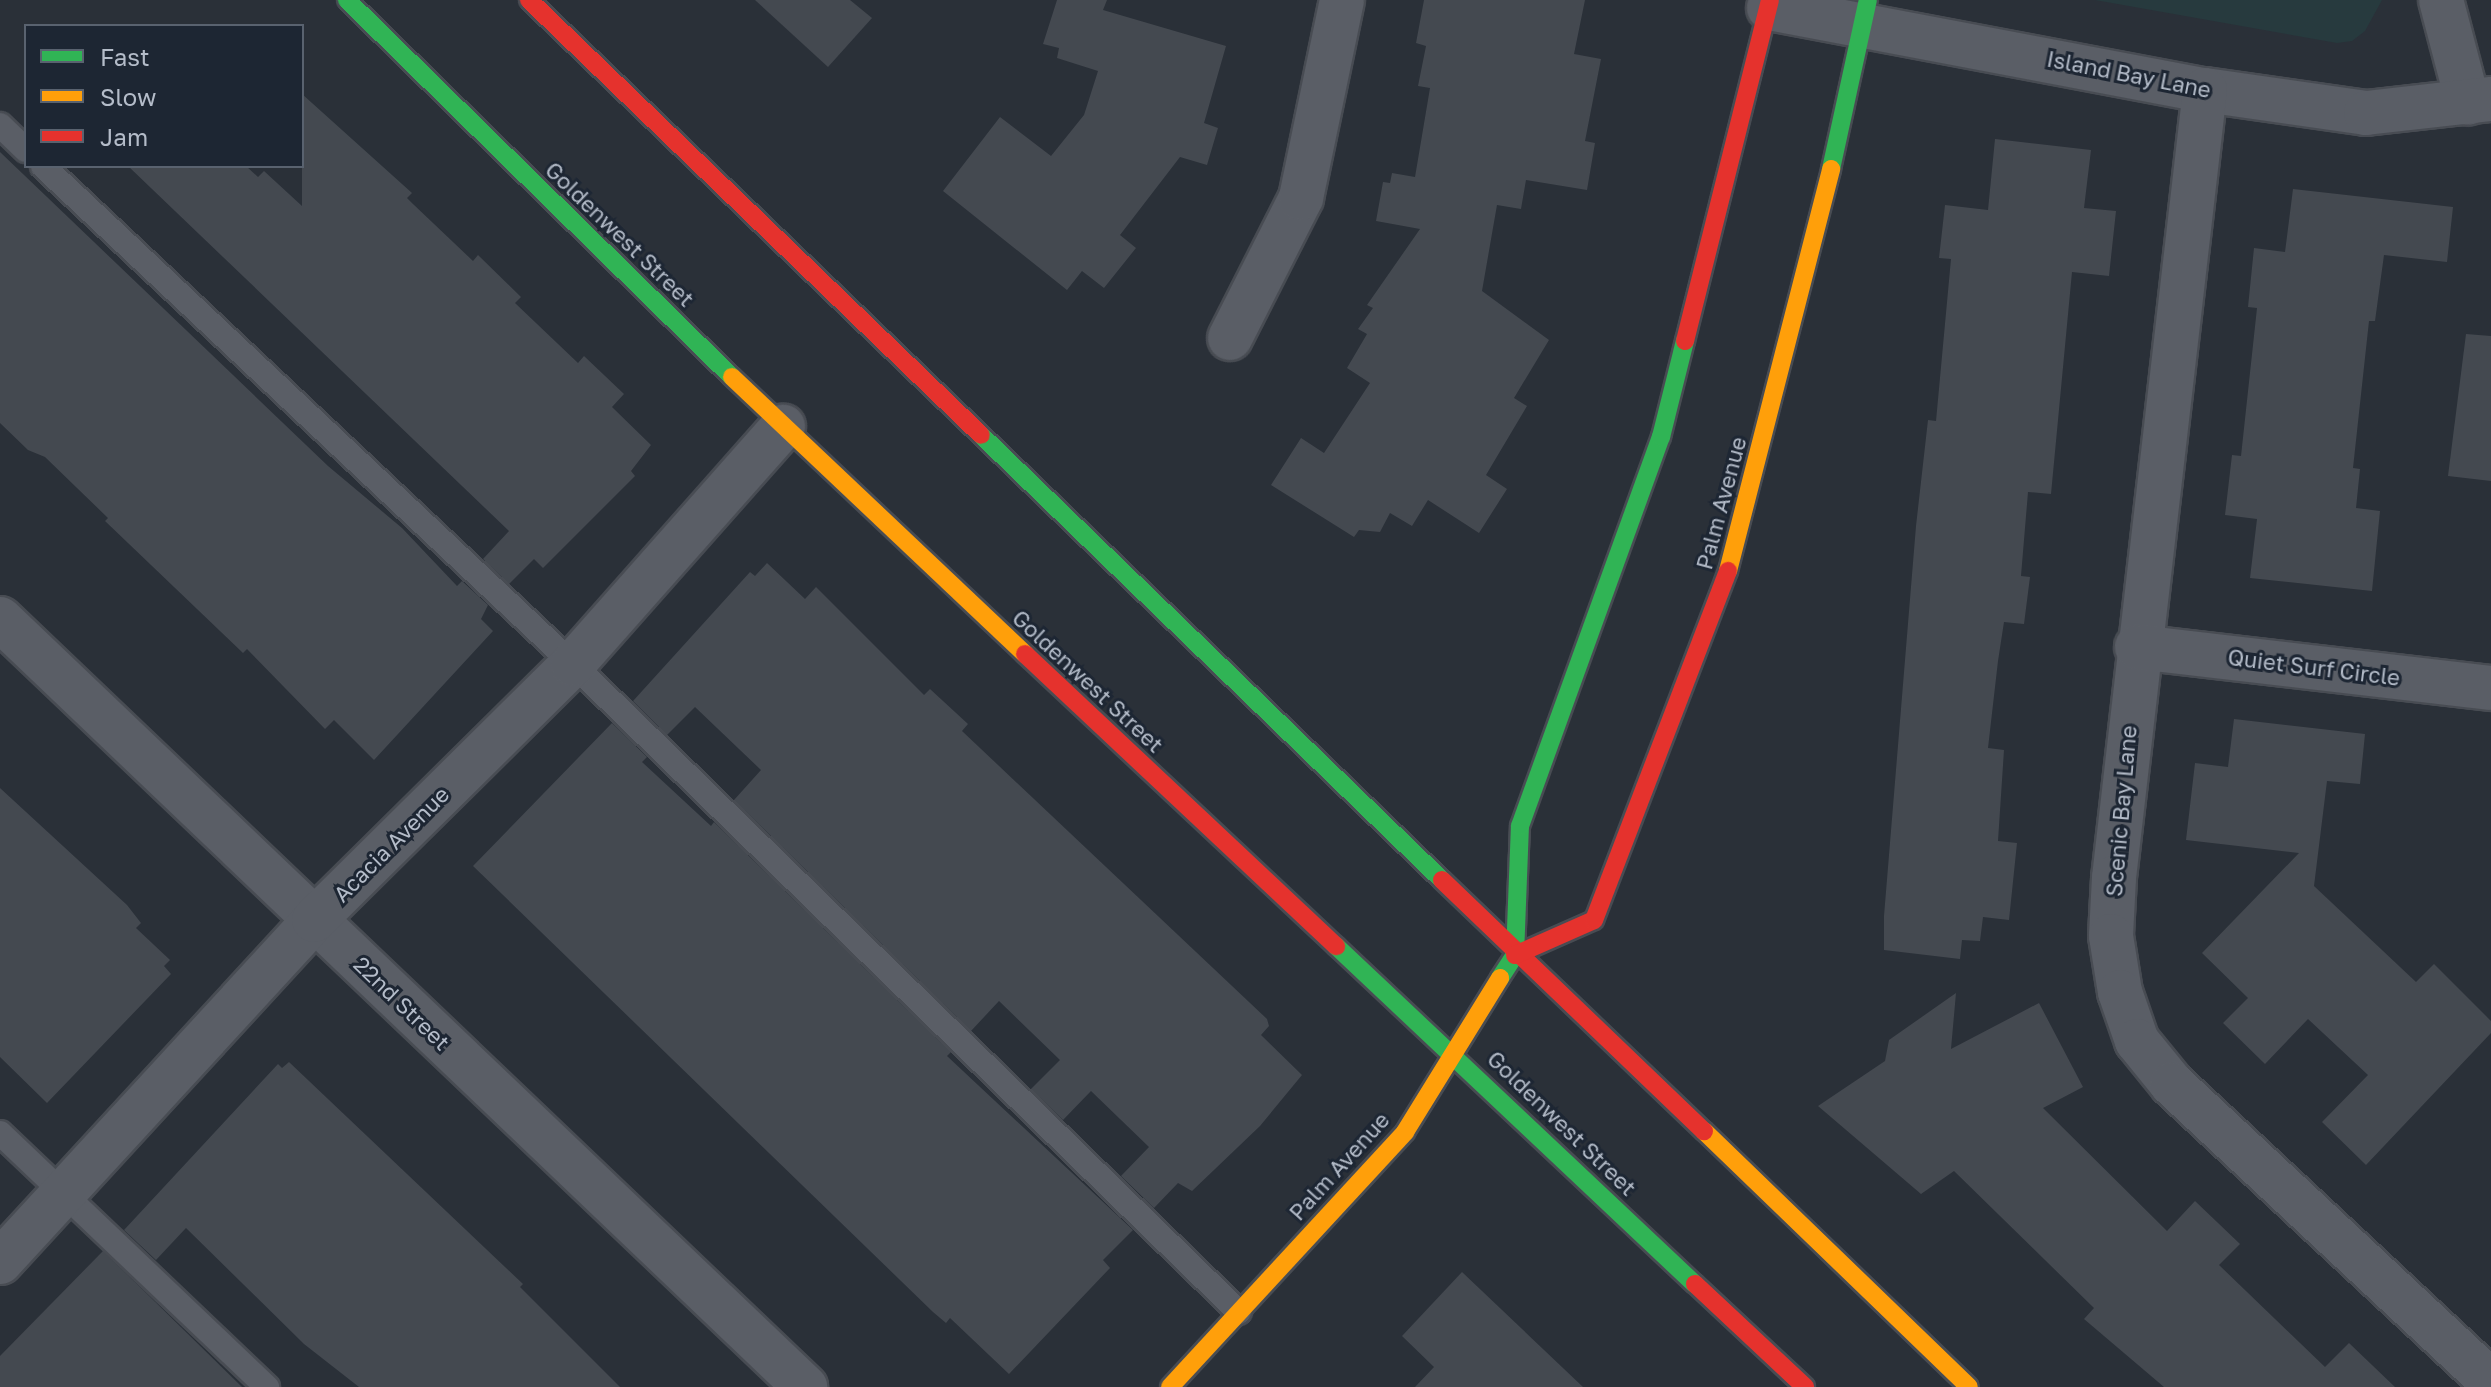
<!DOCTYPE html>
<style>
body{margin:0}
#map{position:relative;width:2491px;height:1387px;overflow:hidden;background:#2a3038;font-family:"Golos Text",sans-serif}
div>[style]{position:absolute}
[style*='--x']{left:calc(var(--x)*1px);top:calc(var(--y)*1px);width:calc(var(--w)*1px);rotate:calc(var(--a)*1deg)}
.green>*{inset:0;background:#273a3e}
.building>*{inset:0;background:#444950}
.roads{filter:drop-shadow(2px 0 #484c53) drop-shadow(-2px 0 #484c53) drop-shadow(0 2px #484c53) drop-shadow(0 -2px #484c53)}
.lane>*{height:24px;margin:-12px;padding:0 12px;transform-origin:12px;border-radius:12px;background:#5a5e66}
.street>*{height:44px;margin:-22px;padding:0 22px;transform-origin:22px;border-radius:22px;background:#5a5e66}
.fast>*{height:18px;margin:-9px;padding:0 9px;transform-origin:9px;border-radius:9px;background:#30b455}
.slow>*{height:18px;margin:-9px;padding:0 9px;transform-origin:9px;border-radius:9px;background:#ff9f0a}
.jam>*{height:18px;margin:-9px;padding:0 9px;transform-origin:9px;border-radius:9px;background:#e5322d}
span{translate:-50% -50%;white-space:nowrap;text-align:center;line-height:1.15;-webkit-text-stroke:6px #1d2633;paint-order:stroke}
.street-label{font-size:22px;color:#b4bcc9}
.legend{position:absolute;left:24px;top:24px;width:280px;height:144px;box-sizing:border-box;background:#1d2633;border:2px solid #59626f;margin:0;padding:10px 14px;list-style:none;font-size:24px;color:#b4bcc9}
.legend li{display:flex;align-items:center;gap:16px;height:40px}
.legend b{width:40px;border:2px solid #59626f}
</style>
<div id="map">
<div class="green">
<i style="clip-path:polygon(2095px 0,2382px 0,2365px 31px,2352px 41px,2337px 43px)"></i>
</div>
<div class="building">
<i style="clip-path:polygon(755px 0,850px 0,872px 18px,828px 67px)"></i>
<i style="clip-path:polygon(1057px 0,1107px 0,1103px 10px,1226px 46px,1204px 123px,1218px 128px,1207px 165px,1180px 157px,1120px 235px,1136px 248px,1104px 288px,1082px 271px,1067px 290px,943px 191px,1000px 117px,1051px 156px,1084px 115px,1098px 71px,1057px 58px,1059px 48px,1043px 44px)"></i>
<i style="clip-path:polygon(1424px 0,1585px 0,1574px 54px,1601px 59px,1585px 141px,1595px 143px,1587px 190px,1526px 180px,1521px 209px,1497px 205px,1482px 291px,1549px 340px,1514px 398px,1527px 406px,1486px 475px,1507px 489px,1479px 533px,1428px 500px,1412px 526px,1390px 513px,1380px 532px,1359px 530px,1354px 537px,1271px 485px,1301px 438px,1324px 453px,1370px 383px,1347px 368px,1367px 334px,1358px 329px,1373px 308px,1367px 305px,1420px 229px,1376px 221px,1383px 182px,1390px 183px,1392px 173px,1415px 177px,1430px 88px,1418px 86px,1426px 46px,1416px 43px)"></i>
<i style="clip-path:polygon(302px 94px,412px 193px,407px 198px,413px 204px,473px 261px,478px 255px,521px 297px,515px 303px,578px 363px,584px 356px,624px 394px,612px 407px,651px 445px,631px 471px,635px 476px,543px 568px,534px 559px,509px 584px,483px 559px,509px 531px,128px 166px,246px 166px,258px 177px,264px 171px,302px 206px)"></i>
<i style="clip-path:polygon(1995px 139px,2091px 150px,2084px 208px,2116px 211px,2109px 276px,2072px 272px,2051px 494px,2028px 492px,2021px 576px,2030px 577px,2024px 624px,2004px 622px,1998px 661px,1988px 748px,2004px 750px,1998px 841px,2017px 843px,2009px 920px,1983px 917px,1980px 941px,1962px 940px,1960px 959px,1884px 950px,1884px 916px,1916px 526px,1928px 420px,1936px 421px,1951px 259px,1939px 258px,1945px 205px,1988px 210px)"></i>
<i style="clip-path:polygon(0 152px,328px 466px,402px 528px,457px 586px,462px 581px,488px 605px,481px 619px,493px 631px,374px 760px,334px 720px,325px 729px,247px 649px,243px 653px,105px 521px,108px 518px,45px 457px,28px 450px,0 423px)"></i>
<i style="clip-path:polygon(2293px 189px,2453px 207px,2447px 262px,2384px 255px,2375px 321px,2369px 321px,2353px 468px,2360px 469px,2356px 508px,2380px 511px,2372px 591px,2250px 578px,2257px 519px,2225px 515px,2232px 455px,2241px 456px,2257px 308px,2248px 307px,2254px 248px,2285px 252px)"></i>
<i style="clip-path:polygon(2466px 334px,2491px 336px,2491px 481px,2448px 476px)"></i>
<i style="clip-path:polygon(767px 563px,805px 599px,816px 587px,924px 695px,930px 689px,968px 724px,962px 731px,1267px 1019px,1269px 1026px,1261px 1035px,1302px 1075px,1260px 1126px,1192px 1191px,1178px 1183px,1154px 1208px,1121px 1176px,1149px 1147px,1091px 1091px,1063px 1120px,1031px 1089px,1060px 1060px,999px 1001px,971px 1031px,734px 800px,761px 770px,695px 707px,667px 735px,633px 701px,750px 572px,755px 576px)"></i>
<i style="clip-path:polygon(2234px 719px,2365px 734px,2360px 784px,2327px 781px,2314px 886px,2416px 982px,2434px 964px,2491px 1021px,2491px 1033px,2366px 1165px,2322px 1122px,2368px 1075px,2308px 1019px,2265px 1064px,2223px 1023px,2248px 998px,2202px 953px,2299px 853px,2186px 840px,2195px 763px,2228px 767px)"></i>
<i style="clip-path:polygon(612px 723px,647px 757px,642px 762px,711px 826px,714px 822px,951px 1052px,947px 1056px,1133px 1230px,1103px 1260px,1110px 1268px,1009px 1374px,950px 1318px,946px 1323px,933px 1312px,473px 866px)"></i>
<i style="clip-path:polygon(0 788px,127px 905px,141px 923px,136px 928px,170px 960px,164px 966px,171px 974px,47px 1103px,0 1057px)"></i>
<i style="clip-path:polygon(1956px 993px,1951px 1049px,2039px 1003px,2083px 1087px,2043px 1108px,2167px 1231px,2195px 1201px,2240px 1244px,2219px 1265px,2325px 1367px,2349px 1343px,2395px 1387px,2164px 1387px,2084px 1319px,2094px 1308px,1954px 1171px,1921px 1194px,1818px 1106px,1885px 1061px,1889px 1040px)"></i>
<i style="clip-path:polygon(289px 1062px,523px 1284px,520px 1287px,620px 1387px,359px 1387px,304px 1344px,186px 1228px,156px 1260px,124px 1230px,278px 1064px,282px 1068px)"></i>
<i style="clip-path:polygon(103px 1251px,137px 1284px,242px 1387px,0 1387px,0 1356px)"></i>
<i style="clip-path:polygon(1462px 1272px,1583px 1387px,1415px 1387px,1434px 1367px,1402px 1336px)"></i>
</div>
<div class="roads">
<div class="lane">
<i style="--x:0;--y:125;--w:36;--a:44"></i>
<i style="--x:43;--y:166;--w:727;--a:43.22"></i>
<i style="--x:573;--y:664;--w:929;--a:44.22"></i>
<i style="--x:0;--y:1133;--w:369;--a:43.6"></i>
</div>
<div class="street">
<i style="--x:2441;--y:0;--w:106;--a:75.3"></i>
<i style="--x:1769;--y:8;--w:444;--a:10.7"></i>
<i style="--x:2205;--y:90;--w:163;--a:8.1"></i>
<i style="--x:2366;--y:113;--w:126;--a:-6.4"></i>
<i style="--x:2205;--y:90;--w:793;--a:96.59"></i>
<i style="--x:2114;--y:878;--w:58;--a:93"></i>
<i style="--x:2111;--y:936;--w:57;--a:80.9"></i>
<i style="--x:2120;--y:992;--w:52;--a:70.9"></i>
<i style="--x:2137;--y:1041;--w:55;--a:50.9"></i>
<i style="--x:2172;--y:1084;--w:436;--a:43"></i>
<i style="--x:1230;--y:338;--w:157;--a:-63.1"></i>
<i style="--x:1301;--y:198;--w:202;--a:-78.3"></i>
<i style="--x:0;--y:619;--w:1113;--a:43.65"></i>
<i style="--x:2137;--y:647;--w:356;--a:6.6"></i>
<i style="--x:0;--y:1262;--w:464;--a:-47.4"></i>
<i style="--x:314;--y:920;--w:364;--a:-44.7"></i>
<i style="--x:573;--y:664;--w:317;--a:-48.5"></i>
</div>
<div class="fast">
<i style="--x:347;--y:0;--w:539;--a:44.4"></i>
<i style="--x:1831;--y:169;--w:173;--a:-77.7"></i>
<i style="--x:981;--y:435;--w:641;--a:43.99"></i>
<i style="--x:1336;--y:946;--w:493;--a:43.3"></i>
<i style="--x:1500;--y:978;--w:27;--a:-57"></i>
<i style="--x:1515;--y:955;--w:129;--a:-87.8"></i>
<i style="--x:1520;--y:826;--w:414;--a:-70.1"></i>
<i style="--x:1661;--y:437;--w:99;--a:-76"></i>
</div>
<div class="slow">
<i style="--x:732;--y:377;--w:403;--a:43.4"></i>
<i style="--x:1728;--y:571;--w:415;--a:-75.6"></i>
<i style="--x:1704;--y:1131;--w:368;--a:44"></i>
<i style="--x:1170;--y:1387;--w:347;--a:-47.3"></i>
<i style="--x:1405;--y:1132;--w:181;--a:-58.3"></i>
</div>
<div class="jam">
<i style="--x:529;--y:0;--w:627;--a:43.9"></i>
<i style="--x:1685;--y:341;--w:351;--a:-76"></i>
<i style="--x:1025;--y:654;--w:427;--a:43.2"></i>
<i style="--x:1442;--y:880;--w:363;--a:43.8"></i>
<i style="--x:1515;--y:955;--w:86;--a:-23.9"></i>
<i style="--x:1594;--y:920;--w:374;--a:-69"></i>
<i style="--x:1695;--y:1284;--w:151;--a:43.1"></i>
</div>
</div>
<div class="street-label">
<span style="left:2129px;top:74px;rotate:11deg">Island Bay Lane</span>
<span style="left:620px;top:234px;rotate:44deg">Goldenwest Street</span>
<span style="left:1721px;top:503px;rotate:-75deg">Palm Avenue</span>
<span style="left:2314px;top:667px;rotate:7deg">Quiet Surf Circle</span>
<span style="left:1088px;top:681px;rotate:43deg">Goldenwest Street</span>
<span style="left:2121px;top:811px;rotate:-85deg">Scenic Bay Lane</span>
<span style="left:391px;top:844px;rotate:-45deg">Acacia Avenue</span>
<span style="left:402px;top:1003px;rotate:44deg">22nd Street</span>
<span style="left:1562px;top:1123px;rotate:44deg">Goldenwest Street</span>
<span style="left:1339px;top:1166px;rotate:-48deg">Palm Avenue</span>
</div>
<ul class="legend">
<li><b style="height:10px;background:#30b455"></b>Fast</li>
<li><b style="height:10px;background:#ff9f0a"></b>Slow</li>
<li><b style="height:10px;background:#e5322d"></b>Jam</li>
</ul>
</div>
